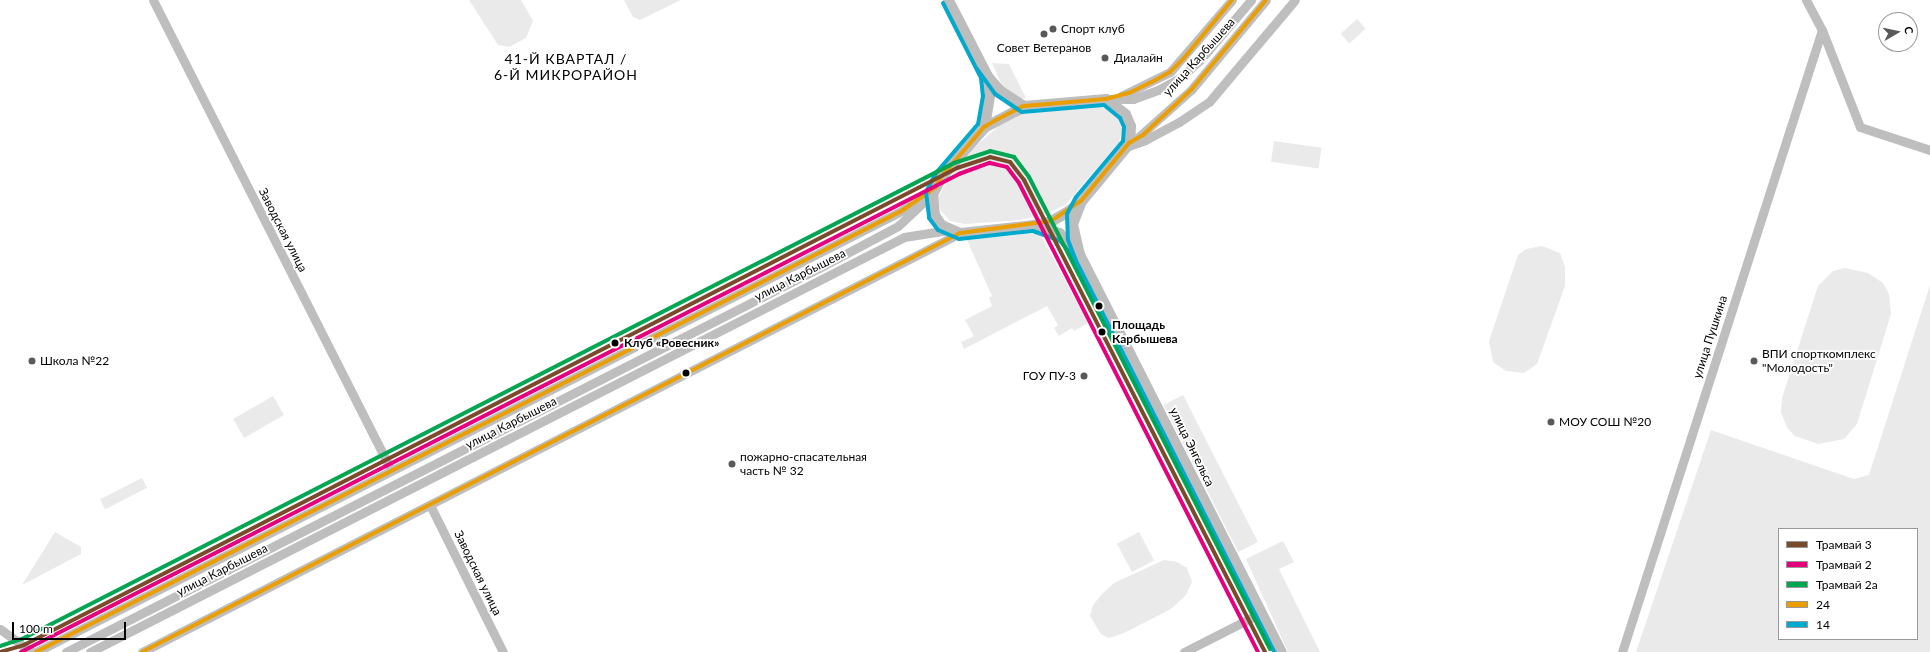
<!DOCTYPE html>
<meta charset="utf-8">
<style>
body{margin:0}
#map{position:relative;width:1930px;height:652px;overflow:hidden;background:#fff;font-family:Lato,sans-serif}
div>[style]{position:absolute}
[style*='--x']{left:calc(var(--x)*1px);top:calc(var(--y)*1px);width:calc(var(--w)*1px);rotate:calc(var(--a)*1deg)}
.green>*{inset:0;background:#eaeaea;transform-origin:0 0}
.minor>*{height:9px;margin:-4.5px;padding:0 4.5px;transform-origin:4.5px;border-radius:4.5px;background:#bebebe}
.major>*{height:11px;margin:-5.5px;padding:0 5.5px;transform-origin:5.5px;border-radius:5.5px;background:#bdbdbd}
.bus-1>*{height:4px;margin:-2px;padding:0 2px;transform-origin:2px;border-radius:2px;background:#eb9e00}
.bus-2>*{height:4px;margin:-2px;padding:0 2px;transform-origin:2px;border-radius:2px;background:#00a9ce}
.tram-1>*{height:4px;margin:-2px;padding:0 2px;transform-origin:2px;border-radius:2px;background:#7a4b2a}
.tram-2>*{height:4px;margin:-2px;padding:0 2px;transform-origin:2px;border-radius:2px;background:#e5007d}
.tram-3>*{height:4px;margin:-2px;padding:0 2px;transform-origin:2px;border-radius:2px;background:#00a651}
.dots>*{width:11px;height:11px;translate:-50% -50%;box-sizing:border-box;border:2px solid #fff;border-radius:50%}
span{translate:-50% -50%;white-space:nowrap;text-align:center;line-height:1.15;-webkit-text-stroke:3.5px #fff;paint-order:stroke}
.poi-label{font-size:12px;color:#000}
.left{translate:0 -50%;text-align:left}
.right{translate:-100% -50%;text-align:right}
.street-label{font-size:12px;color:#000}
.stop-label{font-size:12px;color:#000;font-weight:700}
.quarter-label{font-size:14px;color:#000;letter-spacing:1px}
.legend{position:absolute;left:1778px;top:528px;width:140px;height:112px;box-sizing:border-box;background:#fff;border:1px solid #999;margin:0;padding:5px 7px;list-style:none;font-size:12px;color:#000}
.legend li{display:flex;align-items:center;gap:8px;height:20px}
.legend b{width:20px;border:1px solid #999}
.north{position:absolute;left:1878px;top:12px;width:40px;height:40px;box-sizing:border-box;background:#fff;border:1px solid #999;border-radius:50%;rotate:81deg;font-size:11px;font-weight:700;line-height:16px;text-align:center;color:#000}
.north::after{content:'';display:block;margin:auto;width:14px;height:18px;background:#595959;clip-path:polygon(50% 0,100% 100%,50% 72%,0 100%)}
.scale{position:absolute;left:12px;top:622px;width:114px;height:18px;box-sizing:border-box;border:2px solid #000;border-top:0;padding-left:5px;font-size:12px;line-height:14px;white-space:nowrap;color:#000;-webkit-text-stroke:3px #fff;paint-order:stroke}
</style>
<div id="map">
<div class="green">
<i style="clip-path:polygon(469px 0,521px 0,533px 21px,526px 38px,509px 47px,498px 45px)"></i>
<i style="clip-path:polygon(624px 0,681px 0,640px 20px,633px 17px)"></i>
<i style="left:1357px;top:19px;width:13px;height:22px;rotate:48deg"></i>
<i style="clip-path:polygon(992px 63px,1009px 64px,1026px 98px,1020px 99px,1003px 88px)"></i>
<i style="clip-path:polygon(1100px 107px,1111px 110px,1119px 119px,1122px 130px,1119px 143px,1065px 205px,1046px 214px,1020px 220px,965px 224px,950px 221px,941px 211px,938px 198px,946px 182px,977px 145px,1000px 125px,1020px 114px)"></i>
<i style="left:1274px;top:141px;width:48px;height:21px;rotate:8deg"></i>
<i style="clip-path:polygon(1025px 234px,1040px 234px,1088px 323px,1074px 331px,1072px 328px,1059px 336px,1054px 328px,1058px 325px,1047px 306px,964px 349px,961px 342px,974px 336px,965px 320px,992px 306px,989px 298px,992px 296px,967px 240px)"></i>
<i style="clip-path:polygon(1542px 246px,1560px 253px,1565px 267px,1565px 286px,1537px 364px,1524px 373px,1506px 371px,1493px 362px,1489px 341px,1518px 255px,1526px 249px)"></i>
<i style="clip-path:polygon(1845px 268px,1868px 273px,1883px 283px,1889px 294px,1891px 314px,1857px 424px,1844px 439px,1818px 444px,1795px 436px,1788px 429px,1781px 413px,1782px 398px,1818px 286px,1833px 271px)"></i>
<i style="clip-path:polygon(evenodd,1930px 285px,1930px 652px,1636px 652px,1711px 430px,1854px 479px,1869px 475px,1930px 285px,1779px 529px,1917px 529px,1917px 639px,1779px 639px,1779px 529px)"></i>
<i style="left:1183px;top:395px;width:165px;height:22px;rotate:63deg"></i>
<i style="left:273px;top:396px;width:22px;height:46px;rotate:60deg"></i>
<i style="left:142px;top:478px;width:11px;height:47px;rotate:63deg"></i>
<i style="clip-path:polygon(55px 532px,81px 547px,81px 554px,22px 585px)"></i>
<i style="left:1139px;top:532px;width:32px;height:25px;rotate:62deg"></i>
<i style="clip-path:polygon(1283px 541px,1294px 562px,1279px 569px,1320px 652px,1288px 652px,1246px 559px)"></i>
<i style="clip-path:polygon(1164px 560px,1177px 562px,1187px 568px,1192px 582px,1186px 595px,1171px 609px,1124px 633px,1109px 638px,1101px 634px,1090px 616px,1093px 605px,1102px 594px,1114px 583px)"></i>
</div>
<div class="minor">
<i style="--x:153;--y:0;--w:527;--a:63.14"></i>
<i style="--x:1806;--y:0;--w:34;--a:62"></i>
<i style="--x:1822;--y:30;--w:104;--a:68.6"></i>
<i style="--x:1860;--y:127;--w:74;--a:18.2"></i>
<i style="--x:1121;--y:96;--w:55;--a:-26.1"></i>
<i style="--x:1170;--y:72;--w:95;--a:-49.3"></i>
<i style="--x:1106;--y:99;--w:27;--a:0"></i>
<i style="--x:1133;--y:99;--w:27;--a:-20"></i>
<i style="--x:1158;--y:90;--w:25;--a:-29"></i>
<i style="--x:1180;--y:78;--w:27;--a:-42"></i>
<i style="--x:1200;--y:60;--w:79;--a:-49.6"></i>
<i style="--x:1135;--y:140;--w:75;--a:-41.8"></i>
<i style="--x:1191;--y:90;--w:117;--a:-50.2"></i>
<i style="--x:1126;--y:147;--w:20;--a:-20"></i>
<i style="--x:1145;--y:140;--w:38;--a:-28"></i>
<i style="--x:1179;--y:122;--w:36;--a:-34"></i>
<i style="--x:1209;--y:102;--w:133;--a:-49.9"></i>
<i style="--x:430;--y:505;--w:164;--a:63.6"></i>
<i style="--x:0;--y:629;--w:39;--a:36"></i>
<i style="--x:36;--y:652;--w:973;--a:-27.01"></i>
<i style="--x:903;--y:210;--w:39;--a:-35"></i>
<i style="--x:66;--y:652;--w:845;--a:-27.02"></i>
<i style="--x:819;--y:268;--w:89;--a:-28"></i>
<i style="--x:898;--y:226;--w:45;--a:-43.2"></i>
<i style="--x:90;--y:652;--w:914;--a:-27.01"></i>
<i style="--x:904;--y:237;--w:45;--a:-9"></i>
<i style="--x:142;--y:652;--w:919;--a:-27.12"></i>
<i style="--x:1184;--y:652;--w:86;--a:-26.9"></i>
<i style="--x:1622;--y:652;--w:653;--a:-72.18"></i>
</div>
<div class="major">
<i style="--x:948;--y:0;--w:85;--a:62.8"></i>
<i style="--x:987;--y:76;--w:18;--a:49"></i>
<i style="--x:999;--y:90;--w:30;--a:33"></i>
<i style="--x:1106;--y:99;--w:24;--a:38"></i>
<i style="--x:1125;--y:114;--w:13;--a:67"></i>
<i style="--x:1130;--y:126;--w:17;--a:93"></i>
<i style="--x:1129;--y:143;--w:75;--a:129.6"></i>
<i style="--x:1081;--y:201;--w:16;--a:142"></i>
<i style="--x:1068;--y:211;--w:20;--a:150"></i>
<i style="--x:1051;--y:221;--w:17;--a:167"></i>
<i style="--x:1034;--y:225;--w:74;--a:173.8"></i>
<i style="--x:960;--y:233;--w:21;--a:-157"></i>
<i style="--x:941;--y:225;--w:12;--a:-125"></i>
<i style="--x:934;--y:215;--w:21;--a:-95"></i>
<i style="--x:932;--y:194;--w:19;--a:-62"></i>
<i style="--x:941;--y:177;--w:66;--a:-49.3"></i>
<i style="--x:984;--y:127;--w:45;--a:-27.7"></i>
<i style="--x:1024;--y:106;--w:82;--a:-4.9"></i>
<i style="--x:984;--y:127;--w:31;--a:-81"></i>
<i style="--x:989;--y:96;--w:20;--a:-96"></i>
<i style="--x:1080;--y:203;--w:22;--a:111"></i>
<i style="--x:1072;--y:224;--w:31;--a:77"></i>
<i style="--x:1079;--y:254;--w:446;--a:63.1"></i>
<i style="--x:1036;--y:226;--w:24;--a:17"></i>
<i style="--x:1059;--y:233;--w:25;--a:47"></i>
</div>
<div class="bus-1">
<i style="--x:36;--y:652;--w:973;--a:-27.01"></i>
<i style="--x:903;--y:210;--w:39;--a:-35"></i>
<i style="--x:935;--y:188;--w:13;--a:-61"></i>
<i style="--x:941;--y:177;--w:66;--a:-49.3"></i>
<i style="--x:984;--y:127;--w:16;--a:-30"></i>
<i style="--x:998;--y:119;--w:29;--a:-27"></i>
<i style="--x:1024;--y:106;--w:82;--a:-4.9"></i>
<i style="--x:1106;--y:99;--w:24;--a:-15"></i>
<i style="--x:1129;--y:93;--w:25;--a:-26"></i>
<i style="--x:1152;--y:82;--w:21;--a:-29"></i>
<i style="--x:1170;--y:72;--w:20;--a:-45"></i>
<i style="--x:1184;--y:58;--w:75;--a:-50.4"></i>
<i style="--x:142;--y:652;--w:919;--a:-27.12"></i>
<i style="--x:960;--y:233;--w:92;--a:-7.5"></i>
<i style="--x:1051;--y:221;--w:36;--a:-34"></i>
<i style="--x:1081;--y:201;--w:75;--a:-50.4"></i>
<i style="--x:1129;--y:143;--w:16;--a:-30"></i>
<i style="--x:1143;--y:135;--w:66;--a:-43.2"></i>
<i style="--x:1191;--y:90;--w:117;--a:-50.2"></i>
</div>
<div class="bus-2">
<i style="--x:943;--y:3;--w:84;--a:63.1"></i>
<i style="--x:981;--y:78;--w:18;--a:84"></i>
<i style="--x:983;--y:96;--w:28;--a:100"></i>
<i style="--x:978;--y:124;--w:65;--a:130.6"></i>
<i style="--x:936;--y:173;--w:21;--a:118"></i>
<i style="--x:926;--y:192;--w:26;--a:83"></i>
<i style="--x:929;--y:218;--w:15;--a:53"></i>
<i style="--x:938;--y:230;--w:23;--a:23"></i>
<i style="--x:959;--y:239;--w:74;--a:-6.2"></i>
<i style="--x:1033;--y:231;--w:29;--a:20"></i>
<i style="--x:1060;--y:241;--w:21;--a:49"></i>
<i style="--x:1074;--y:257;--w:443;--a:63.1"></i>
<i style="--x:977;--y:69;--w:31;--a:54"></i>
<i style="--x:995;--y:94;--w:32;--a:34"></i>
<i style="--x:1022;--y:112;--w:82;--a:-4.9"></i>
<i style="--x:1104;--y:105;--w:21;--a:39"></i>
<i style="--x:1120;--y:118;--w:10;--a:66"></i>
<i style="--x:1124;--y:127;--w:14;--a:94"></i>
<i style="--x:1123;--y:141;--w:73;--a:130"></i>
<i style="--x:1076;--y:197;--w:19;--a:118"></i>
<i style="--x:1067;--y:214;--w:26;--a:88"></i>
<i style="--x:1068;--y:240;--w:22;--a:69"></i>
</div>
<div class="tram-1">
<i style="--x:0;--y:652;--w:25;--a:-16"></i>
<i style="--x:24;--y:645;--w:1048;--a:-27.08"></i>
<i style="--x:957;--y:168;--w:35;--a:-18"></i>
<i style="--x:990;--y:157;--w:21;--a:14"></i>
<i style="--x:1010;--y:162;--w:23;--a:52"></i>
<i style="--x:1024;--y:180;--w:530;--a:62.95"></i>
</div>
<div class="tram-2">
<i style="--x:21;--y:652;--w:1053;--a:-27"></i>
<i style="--x:959;--y:174;--w:33;--a:-20"></i>
<i style="--x:990;--y:163;--w:17;--a:13"></i>
<i style="--x:1007;--y:167;--w:20;--a:53"></i>
<i style="--x:1019;--y:183;--w:526;--a:63"></i>
</div>
<div class="tram-3">
<i style="--x:0;--y:646;--w:23;--a:-18"></i>
<i style="--x:22;--y:639;--w:1047;--a:-27.05"></i>
<i style="--x:954;--y:163;--w:38;--a:-18"></i>
<i style="--x:990;--y:151;--w:25;--a:14"></i>
<i style="--x:1014;--y:157;--w:25;--a:53"></i>
<i style="--x:1029;--y:177;--w:530;--a:62.95"></i>
</div>
<div class="dots">
<i style="left:1053px;top:29px;background:#595959"></i>
<i style="left:1044px;top:34px;background:#595959"></i>
<i style="left:1105px;top:58px;background:#595959"></i>
<i style="left:1099px;top:306px;background:#000"></i>
<i style="left:1102px;top:332px;background:#000"></i>
<i style="left:615px;top:343px;background:#000"></i>
<i style="left:32px;top:361px;background:#595959"></i>
<i style="left:1754px;top:361px;background:#595959"></i>
<i style="left:686px;top:373px;background:#000"></i>
<i style="left:1084px;top:376px;background:#595959"></i>
<i style="left:1551px;top:422px;background:#595959"></i>
<i style="left:732px;top:464px;background:#595959"></i>
</div>
<div class="poi-label">
<span class="left" style="left:1061px;top:29px">Спорт клуб</span>
<span style="left:1044px;top:48px">Совет Ветеранов</span>
<span class="left" style="left:1114px;top:58px">Диалайн</span>
<span class="left" style="left:1762px;top:361px">ВПИ спорткомплекс<br>"Молодость"</span>
<span class="left" style="left:40px;top:361px">Школа №22</span>
<span class="right" style="left:1076px;top:376px">ГОУ ПУ-3</span>
<span class="left" style="left:1559px;top:422px">МОУ СОШ №20</span>
<span class="left" style="left:740px;top:464px">пожарно-спасательная<br>часть № 32</span>
</div>
<div class="street-label">
<span style="left:1199px;top:57px;rotate:-48deg">улица Карбышева</span>
<span style="left:283px;top:230px;rotate:63deg">Заводская улица</span>
<span style="left:800px;top:275px;rotate:-27deg">улица Карбышева</span>
<span style="left:1710px;top:337px;rotate:-72deg">улица Пушкина</span>
<span style="left:511px;top:423px;rotate:-27deg">улица Карбышева</span>
<span style="left:1192px;top:447px;rotate:64deg">улица Энгельса</span>
<span style="left:222px;top:570px;rotate:-27deg">улица Карбышева</span>
<span style="left:478px;top:573px;rotate:64deg">Заводская улица</span>
</div>
<div class="stop-label">
<span class="left" style="left:1112px;top:332px">Площадь<br>Карбышева</span>
<span class="left" style="left:624px;top:343px">Клуб «Ровесник»</span>
</div>
<div class="quarter-label">
<span style="left:566px;top:67px">41-Й КВАРТАЛ /<br>6-Й МИКРОРАЙОН</span>
</div>
<ul class="legend">
<li><b style="height:5px;background:#7a4b2a"></b>Трамвай 3</li>
<li><b style="height:5px;background:#e5007d"></b>Трамвай 2</li>
<li><b style="height:5px;background:#00a651"></b>Трамвай 2а</li>
<li><b style="height:5px;background:#eb9e00"></b>24</li>
<li><b style="height:5px;background:#00a9ce"></b>14</li>
</ul>
<div class="north">С</div>
<div class="scale">100 m</div>
</div>
